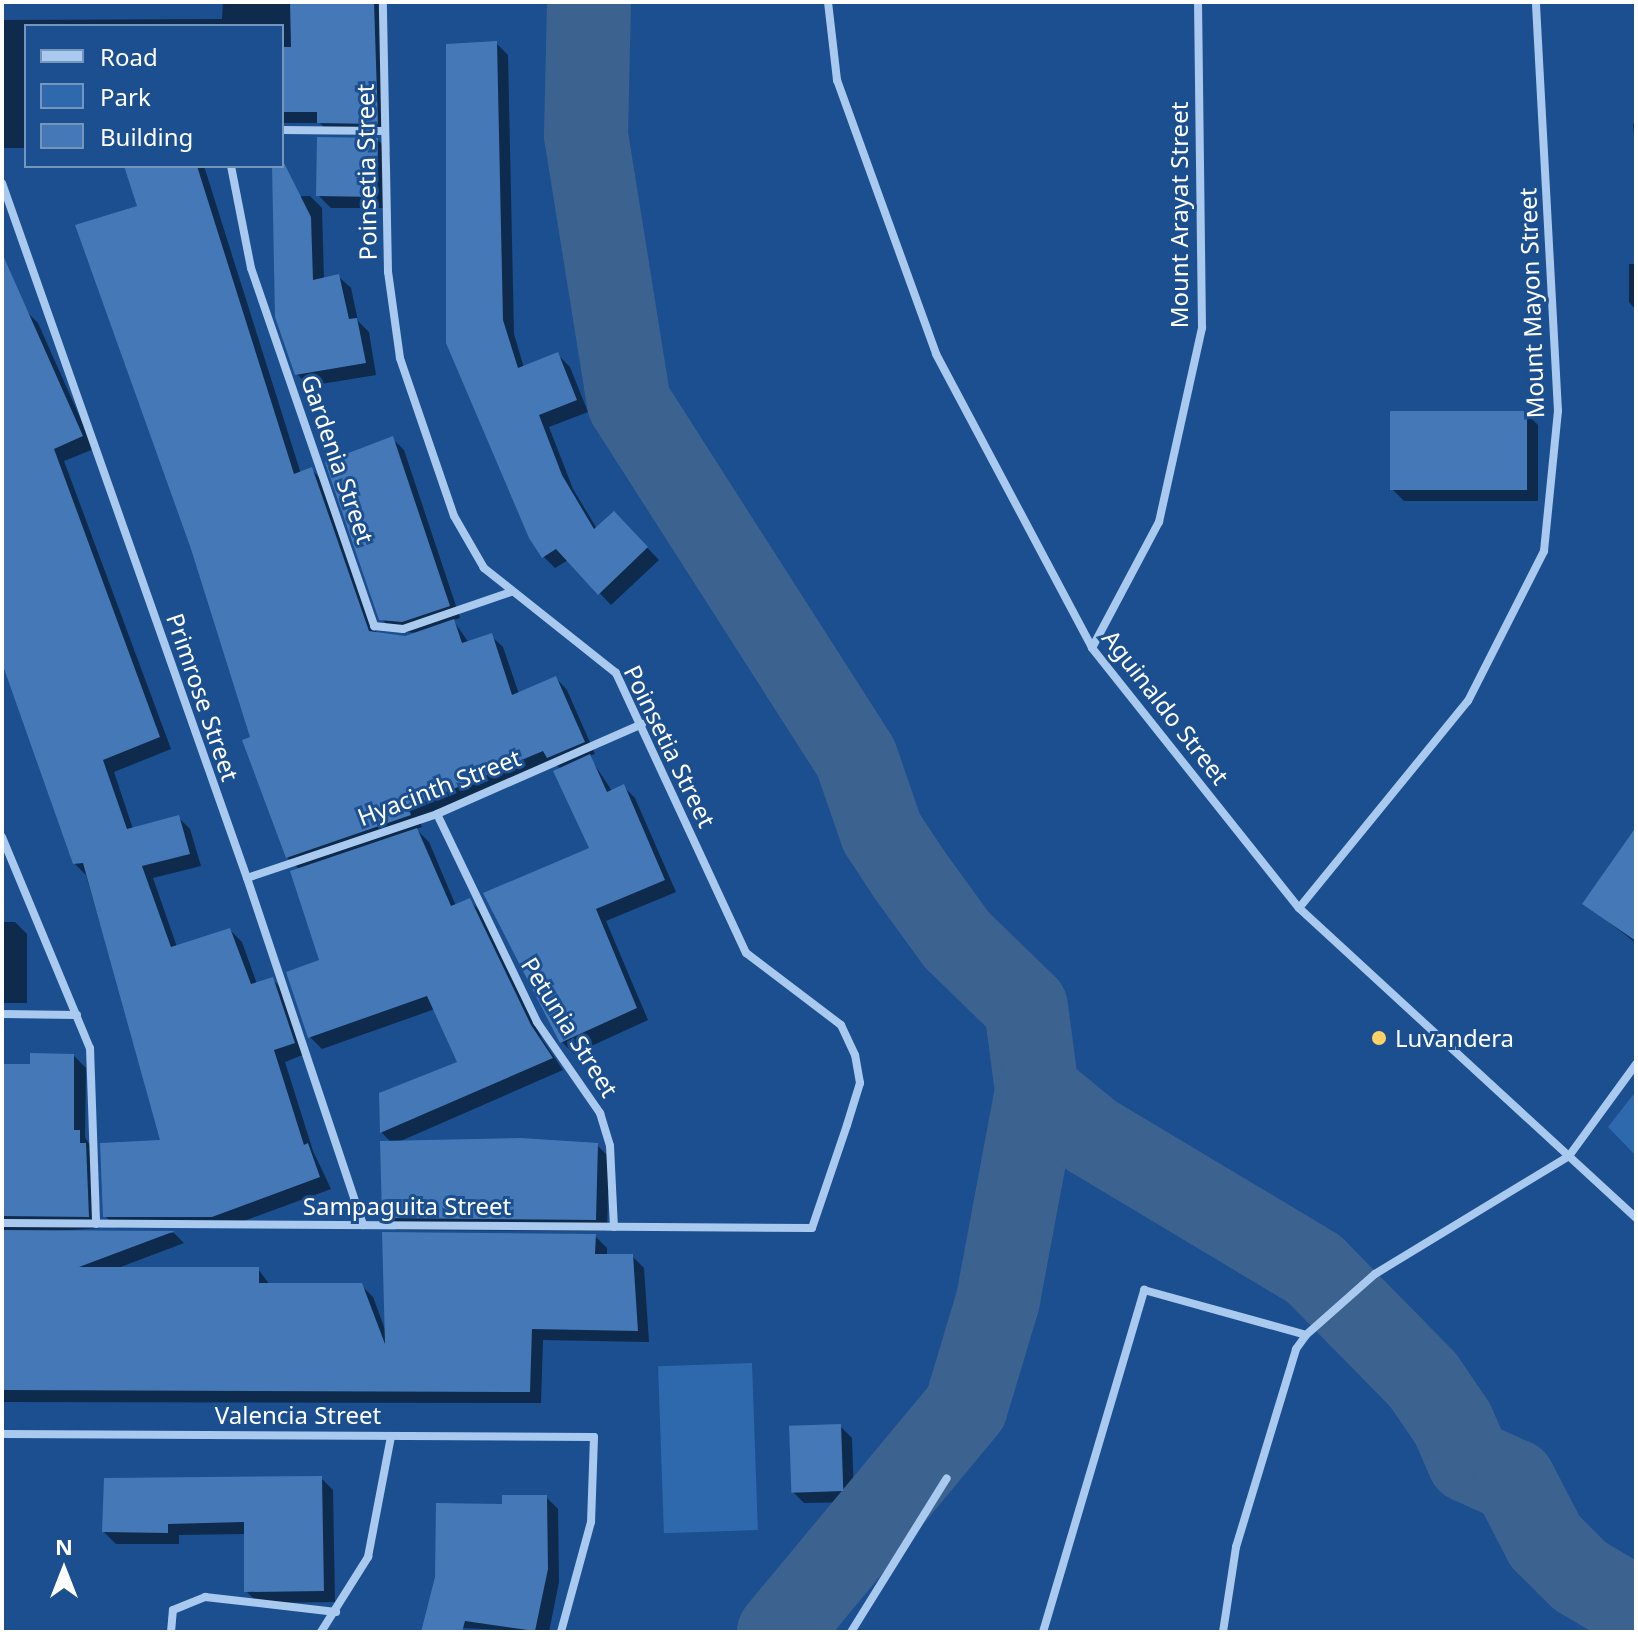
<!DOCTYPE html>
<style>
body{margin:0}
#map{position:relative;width:1638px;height:1634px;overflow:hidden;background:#1b4f8f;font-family:"Noto Sans",sans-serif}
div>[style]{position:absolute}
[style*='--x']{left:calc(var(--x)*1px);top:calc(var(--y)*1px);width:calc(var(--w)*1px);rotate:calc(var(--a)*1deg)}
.green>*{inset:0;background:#2e69ad;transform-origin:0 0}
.shadow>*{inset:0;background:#0007}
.river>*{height:84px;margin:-42px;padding:0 42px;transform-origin:42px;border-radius:42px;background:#3c6290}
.building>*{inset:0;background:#4478b7;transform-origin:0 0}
.street>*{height:8px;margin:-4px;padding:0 4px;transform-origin:4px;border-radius:4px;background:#a9c9ee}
.dots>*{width:22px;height:22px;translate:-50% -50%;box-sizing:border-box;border:4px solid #1b4f8f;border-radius:50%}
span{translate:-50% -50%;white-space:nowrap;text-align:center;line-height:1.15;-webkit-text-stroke:6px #1b4f8f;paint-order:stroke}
.street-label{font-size:24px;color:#fff}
.poi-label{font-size:24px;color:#fff}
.left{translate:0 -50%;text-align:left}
.frame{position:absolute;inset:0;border:4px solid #fff;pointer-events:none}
.legend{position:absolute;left:24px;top:24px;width:260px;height:144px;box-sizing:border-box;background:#1b4f8f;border:2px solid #7695bc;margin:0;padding:10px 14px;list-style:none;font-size:24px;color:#fff}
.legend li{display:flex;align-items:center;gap:16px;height:40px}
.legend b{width:40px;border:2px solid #7695bc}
.north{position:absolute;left:24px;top:1530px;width:80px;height:80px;-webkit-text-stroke:6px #1b4f8f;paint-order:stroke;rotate:0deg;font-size:22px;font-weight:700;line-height:32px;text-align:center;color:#fff}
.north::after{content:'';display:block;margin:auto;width:28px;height:36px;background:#fff;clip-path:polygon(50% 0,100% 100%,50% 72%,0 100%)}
</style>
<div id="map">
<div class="green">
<i style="clip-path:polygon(1636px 1091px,1636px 1156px,1608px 1127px)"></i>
<i style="left:752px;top:1363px;width:167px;height:94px;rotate:88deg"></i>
</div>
<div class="shadow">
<i style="clip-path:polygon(223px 2px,385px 2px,389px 135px,331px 134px,320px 123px,282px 123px,282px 26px,26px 26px,26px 148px,2px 148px,2px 20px,222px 19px)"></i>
<i style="clip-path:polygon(1081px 2px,1149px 2px,1149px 4px)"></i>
<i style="clip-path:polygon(496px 43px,508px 55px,514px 334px,524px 368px,558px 355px,570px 367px,588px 412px,549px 427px,573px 489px,597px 529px,614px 513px,659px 560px,611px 605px,568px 560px,555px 568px,543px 556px,448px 343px)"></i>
<i style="clip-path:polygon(1636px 123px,1636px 160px,1633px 124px)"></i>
<i style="clip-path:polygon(378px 140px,390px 152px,390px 208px,331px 208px,319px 196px)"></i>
<i style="clip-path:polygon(145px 166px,204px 166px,301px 474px,312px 470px,324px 482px,377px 634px,405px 638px,418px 633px,393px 631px,381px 618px,392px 438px,404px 450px,460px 618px,453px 620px,469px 643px,491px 636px,503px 647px,519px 694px,556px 678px,567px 690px,595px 754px,589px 756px,612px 791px,623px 786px,635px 798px,676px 892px,606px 921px,648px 1020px,574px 1054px,562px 1042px,485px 894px,591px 849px,561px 769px,554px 763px,419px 820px,422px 827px,416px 829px,429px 842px,456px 906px,469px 900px,481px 912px,542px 1039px,563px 1070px,396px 1143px,597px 1145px,609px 1157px,607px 1231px,396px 1230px,384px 1218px,392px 1143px,382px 1133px,381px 1095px,459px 1063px,435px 1009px,322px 1049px,310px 1037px,321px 961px,300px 870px,287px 857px,253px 738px,139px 207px)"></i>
<i style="clip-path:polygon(310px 196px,322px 208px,324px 280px,339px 277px,351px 288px,358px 321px,369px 332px,376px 375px,309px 386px,297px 374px,274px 197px)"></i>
<i style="clip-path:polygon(1629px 264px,1636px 264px,1636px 310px,1629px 302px)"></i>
<i style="clip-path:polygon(26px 311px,38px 323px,94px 449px,64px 461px,171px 749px,114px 772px,133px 829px,178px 817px,190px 829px,201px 866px,153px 878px,177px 947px,230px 930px,242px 942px,257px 984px,272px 979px,284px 991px,305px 1054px,285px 1062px,313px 1151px,331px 1189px,225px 1228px,117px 1228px,105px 1216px,163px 1142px,86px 875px,74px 863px,2px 662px,2px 321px)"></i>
<i style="clip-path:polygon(1526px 413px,1538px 425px,1538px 501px,1404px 501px,1392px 489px)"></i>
<i style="clip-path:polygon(1636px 831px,1636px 943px,1585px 904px)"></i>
<i style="clip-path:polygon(2px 922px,15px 922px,27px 934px,27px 1003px,2px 1003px)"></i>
<i style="clip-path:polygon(74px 1056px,86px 1068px,85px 1137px,97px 1157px,100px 1228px,56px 1231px,174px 1233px,184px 1243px,118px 1268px,258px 1269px,270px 1285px,361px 1285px,373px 1297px,386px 1332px,595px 1236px,607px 1248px,607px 1256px,632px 1256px,644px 1268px,649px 1342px,543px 1340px,541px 1403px,2px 1402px,2px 1066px,32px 1066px)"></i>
<i style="clip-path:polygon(840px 1426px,852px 1438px,854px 1502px,804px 1503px,792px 1491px)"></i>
<i style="clip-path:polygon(321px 1478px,333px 1490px,335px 1602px,258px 1603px,246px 1591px,246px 1534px,179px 1535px,179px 1544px,116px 1544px,104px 1532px)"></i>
<i style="clip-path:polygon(546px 1497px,558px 1509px,559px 1582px,549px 1632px,440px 1627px)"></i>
</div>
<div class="river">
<i style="--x:589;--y:2;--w:133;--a:91.3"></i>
<i style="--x:586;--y:135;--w:271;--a:80.9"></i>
<i style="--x:629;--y:403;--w:421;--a:57.4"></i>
<i style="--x:856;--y:758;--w:79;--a:70.9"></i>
<i style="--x:882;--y:833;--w:49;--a:56.6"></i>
<i style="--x:909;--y:874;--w:82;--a:54"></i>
<i style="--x:957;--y:940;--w:96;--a:44.2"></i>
<i style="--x:1026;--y:1007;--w:85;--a:82.5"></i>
<i style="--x:1037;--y:1091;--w:213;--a:100.6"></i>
<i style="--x:998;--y:1300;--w:112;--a:106.7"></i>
<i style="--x:966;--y:1407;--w:293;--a:129.7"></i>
<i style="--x:1037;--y:1091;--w:71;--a:39.3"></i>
<i style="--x:1092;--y:1136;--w:259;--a:30.9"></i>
<i style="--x:1314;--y:1269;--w:156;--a:45.5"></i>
<i style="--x:1423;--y:1380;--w:53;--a:55.7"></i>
<i style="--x:1453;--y:1424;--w:40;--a:66.6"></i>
<i style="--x:1469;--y:1461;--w:49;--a:24"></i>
<i style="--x:1514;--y:1481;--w:68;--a:62.7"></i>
<i style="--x:1545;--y:1541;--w:49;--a:45"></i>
<i style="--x:1580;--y:1576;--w:65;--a:30.5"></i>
</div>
<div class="building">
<i style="clip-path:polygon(290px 2px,374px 2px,378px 124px,317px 123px,317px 112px,282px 112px,282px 47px,291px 47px)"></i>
<i style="clip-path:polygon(497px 41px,503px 320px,518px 368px,558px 352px,577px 400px,539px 415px,562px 475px,594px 529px,614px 511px,648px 547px,598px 595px,556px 549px,542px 558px,529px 538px,446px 343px,446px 44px)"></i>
<i style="left:317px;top:137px;width:61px;height:59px;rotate:1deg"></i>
<i style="clip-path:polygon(282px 159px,311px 217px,313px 280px,339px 274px,349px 319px,357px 318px,366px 363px,295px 375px,275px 317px,272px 166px,282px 166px)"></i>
<i style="clip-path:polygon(124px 166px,197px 166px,294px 474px,312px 467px,369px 631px,405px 636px,454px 619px,462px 643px,492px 633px,512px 695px,556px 676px,585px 742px,547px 758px,543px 751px,408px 808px,411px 815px,286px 858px,242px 740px,250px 737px,191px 549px,75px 225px,137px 206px)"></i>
<i style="clip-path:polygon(2px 253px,83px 436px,54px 449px,160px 737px,103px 760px,127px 829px,179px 815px,190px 854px,142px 866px,171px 947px,230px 928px,251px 984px,273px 977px,295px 1043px,274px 1050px,304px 1145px,308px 1143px,320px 1177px,212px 1217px,103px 1217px,100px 1143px,160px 1140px,83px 863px,73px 864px,2px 663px)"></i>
<i style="left:1390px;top:411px;width:137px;height:79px"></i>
<i style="clip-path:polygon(393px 436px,450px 606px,402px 622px,379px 620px,325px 462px)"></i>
<i style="clip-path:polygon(590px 754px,607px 792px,624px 784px,665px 880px,596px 909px,637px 1008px,560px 1043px,483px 893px,589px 848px,553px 771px)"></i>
<i style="clip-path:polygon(1636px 827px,1636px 941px,1582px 904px)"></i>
<i style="clip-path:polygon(417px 828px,451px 906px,470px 898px,531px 1025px,553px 1058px,380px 1133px,379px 1093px,457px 1062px,427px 996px,308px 1038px,286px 972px,319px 960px,290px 871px)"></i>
<i style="clip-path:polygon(30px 1053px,74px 1054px,74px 1130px,80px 1130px,80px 1143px,86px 1143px,89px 1217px,2px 1216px,2px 1064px,30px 1064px)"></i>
<i style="clip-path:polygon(521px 1138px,598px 1143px,596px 1220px,382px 1218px,380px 1141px)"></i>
<i style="clip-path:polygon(2px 1230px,175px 1231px,79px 1267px,259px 1267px,259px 1283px,362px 1283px,385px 1344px,382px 1232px,596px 1234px,595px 1254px,633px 1254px,638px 1331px,532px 1329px,530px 1392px,4px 1390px)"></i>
<i style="left:841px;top:1424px;width:67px;height:52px;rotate:88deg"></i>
<i style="clip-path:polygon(322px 1476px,324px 1591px,244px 1592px,244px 1522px,168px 1524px,168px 1533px,102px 1532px,104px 1478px)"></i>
<i style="clip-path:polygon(502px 1495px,547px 1495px,548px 1569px,535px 1631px,465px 1621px,462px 1632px,421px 1632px,435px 1577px,436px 1503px,502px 1504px)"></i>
</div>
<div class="street">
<i style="--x:828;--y:2;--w:79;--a:83.4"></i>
<i style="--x:837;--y:80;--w:291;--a:70.1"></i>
<i style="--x:936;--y:354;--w:333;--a:62"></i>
<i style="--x:1092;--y:648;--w:332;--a:51.5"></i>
<i style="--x:1299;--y:908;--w:458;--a:42.6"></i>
<i style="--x:282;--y:130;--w:103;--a:0.6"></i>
<i style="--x:231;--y:166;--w:104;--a:78.9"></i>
<i style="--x:251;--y:268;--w:379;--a:71"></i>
<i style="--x:374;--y:626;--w:29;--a:6"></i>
<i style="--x:403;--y:629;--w:114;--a:-18.9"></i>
<i style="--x:2;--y:183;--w:737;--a:70.58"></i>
<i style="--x:247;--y:878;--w:366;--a:71.5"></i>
<i style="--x:1092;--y:648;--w:143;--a:-62"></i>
<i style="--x:1159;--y:522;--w:199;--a:-77.5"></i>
<i style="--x:1202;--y:328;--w:326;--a:-90.7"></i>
<i style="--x:437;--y:814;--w:231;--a:64.3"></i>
<i style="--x:537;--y:1022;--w:111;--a:55.3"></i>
<i style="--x:600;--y:1113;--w:34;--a:73"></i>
<i style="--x:610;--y:1146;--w:81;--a:87.2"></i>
<i style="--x:2;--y:837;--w:229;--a:67.4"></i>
<i style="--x:90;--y:1048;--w:176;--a:88"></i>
<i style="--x:247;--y:878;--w:200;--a:-18.6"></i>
<i style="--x:437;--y:814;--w:224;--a:-23.7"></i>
<i style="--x:1299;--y:908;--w:267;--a:-50.8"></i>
<i style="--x:1468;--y:701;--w:168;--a:-63.1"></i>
<i style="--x:1544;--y:551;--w:141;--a:-84.3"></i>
<i style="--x:1558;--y:411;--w:410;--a:-93.1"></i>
<i style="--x:2;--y:1014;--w:75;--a:0.8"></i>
<i style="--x:2;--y:1223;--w:810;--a:0.35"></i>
<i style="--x:812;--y:1228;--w:109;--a:-71.2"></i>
<i style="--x:847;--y:1125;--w:44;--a:-72.8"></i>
<i style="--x:860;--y:1083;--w:28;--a:-100"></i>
<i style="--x:855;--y:1055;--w:33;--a:-115"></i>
<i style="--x:841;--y:1025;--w:119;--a:-142.8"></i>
<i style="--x:746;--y:953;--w:309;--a:-114.9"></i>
<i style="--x:616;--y:673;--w:169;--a:-141.5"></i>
<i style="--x:484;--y:568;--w:60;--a:-120"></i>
<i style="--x:454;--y:516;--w:167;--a:-108.9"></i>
<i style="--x:400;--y:358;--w:87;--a:-97.9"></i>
<i style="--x:388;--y:272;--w:270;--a:-91.1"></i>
<i style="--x:2;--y:1434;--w:592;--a:0.29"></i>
<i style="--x:594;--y:1437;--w:85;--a:92"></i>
<i style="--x:591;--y:1522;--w:114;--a:105.3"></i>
<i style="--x:171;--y:1632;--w:22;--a:-85"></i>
<i style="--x:173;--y:1610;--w:35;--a:-22"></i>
<i style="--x:205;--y:1597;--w:132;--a:6.5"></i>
<i style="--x:321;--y:1632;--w:89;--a:-57.9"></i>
<i style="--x:368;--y:1557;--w:123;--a:-79.2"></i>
<i style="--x:851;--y:1632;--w:181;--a:-58.1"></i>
<i style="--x:1043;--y:1632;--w:357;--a:-73.5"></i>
<i style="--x:1144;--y:1290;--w:168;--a:15.5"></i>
<i style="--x:1223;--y:1632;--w:86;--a:-81.3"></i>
<i style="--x:1236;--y:1547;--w:207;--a:-73.1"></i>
<i style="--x:1296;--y:1349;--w:17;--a:-54"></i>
<i style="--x:1306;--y:1335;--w:92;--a:-41.5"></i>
<i style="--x:1375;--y:1274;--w:227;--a:-31.3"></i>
<i style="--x:1569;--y:1156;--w:114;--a:-53.9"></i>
</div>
<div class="dots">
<i style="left:1379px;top:1038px;background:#ffd166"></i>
</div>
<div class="street-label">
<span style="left:366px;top:172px;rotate:-91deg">Poinsetia Street</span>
<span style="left:1179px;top:215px;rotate:-90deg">Mount Arayat Street</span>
<span style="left:1531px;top:303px;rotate:-92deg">Mount Mayon Street</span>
<span style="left:338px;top:459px;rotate:71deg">Gardenia Street</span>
<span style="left:203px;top:697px;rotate:71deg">Primrose Street</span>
<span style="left:1166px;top:707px;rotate:52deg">Aguinaldo Street</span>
<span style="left:670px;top:746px;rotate:64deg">Poinsetia Street</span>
<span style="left:439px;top:787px;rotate:-21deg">Hyacinth Street</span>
<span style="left:570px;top:1027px;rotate:58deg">Petunia Street</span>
<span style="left:407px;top:1206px">Sampaguita Street</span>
<span style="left:298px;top:1415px">Valencia Street</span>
</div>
<div class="poi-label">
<span class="left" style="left:1395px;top:1038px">Luvandera</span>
</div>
<div class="frame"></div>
<ul class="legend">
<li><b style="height:10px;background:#a9c9ee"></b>Road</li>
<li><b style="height:22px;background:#2e69ad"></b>Park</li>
<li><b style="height:22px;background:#4478b7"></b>Building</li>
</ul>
<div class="north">N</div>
</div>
